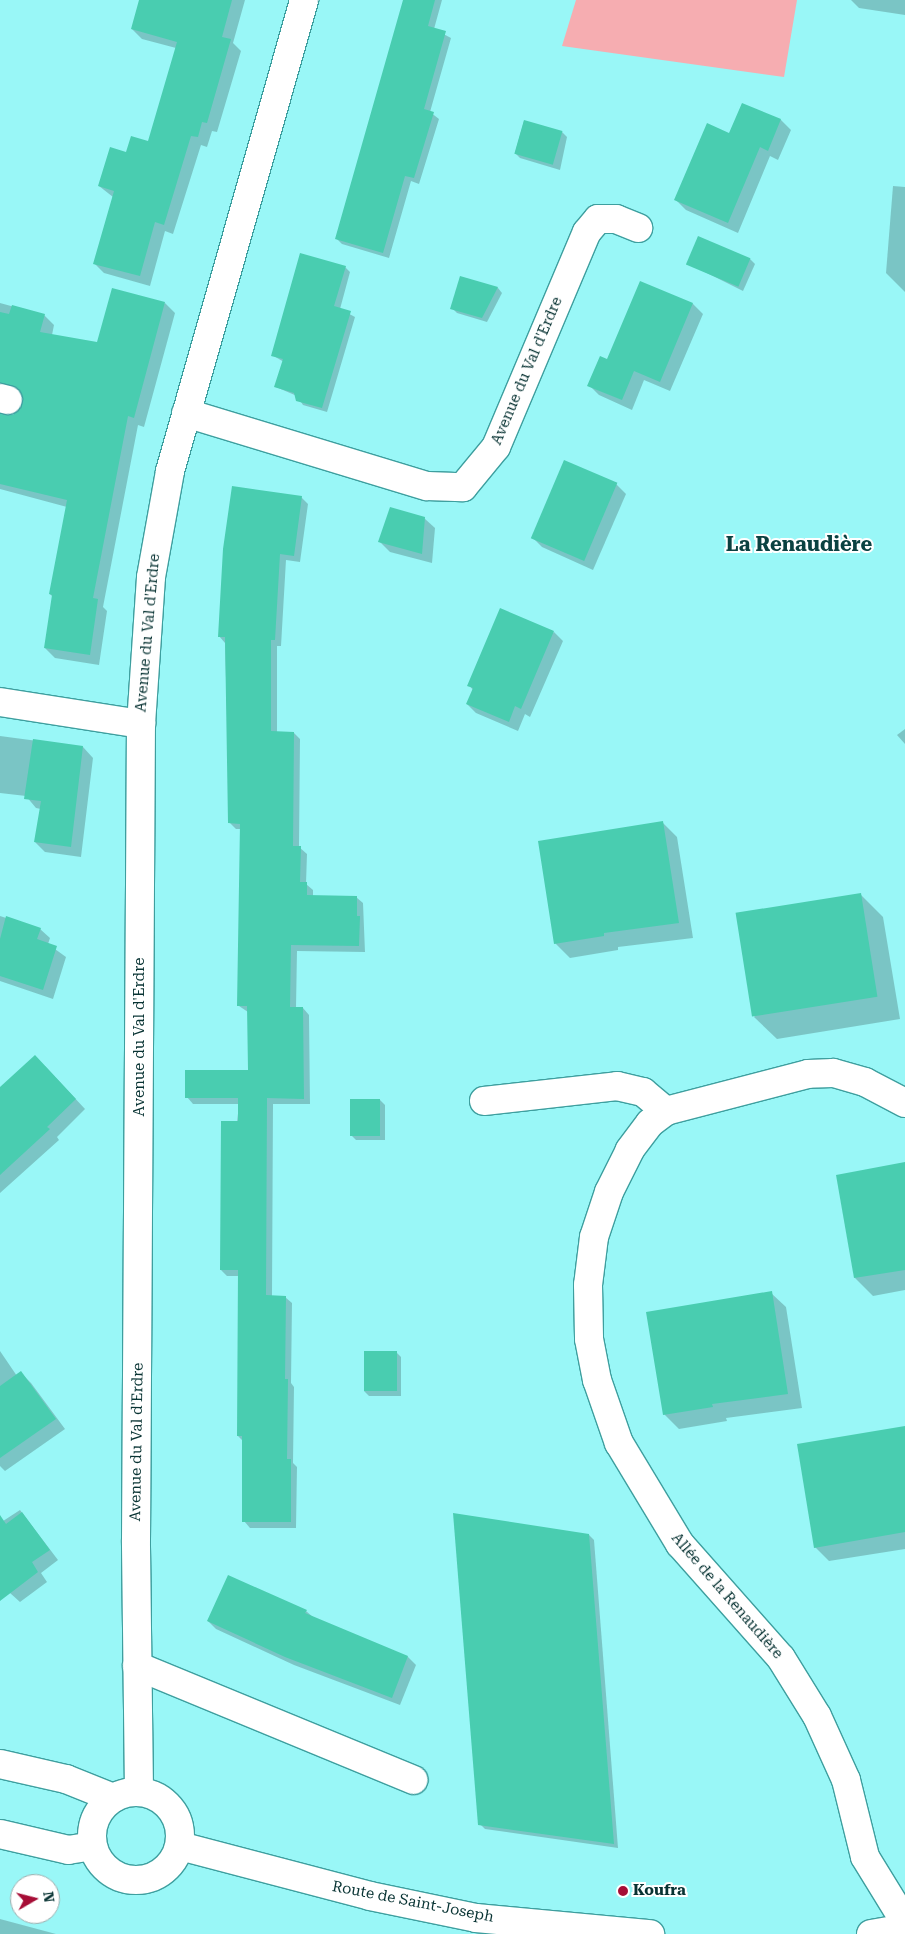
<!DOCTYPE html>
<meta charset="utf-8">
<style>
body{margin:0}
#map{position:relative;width:905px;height:1934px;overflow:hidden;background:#99f7f7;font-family:"Roboto Serif",serif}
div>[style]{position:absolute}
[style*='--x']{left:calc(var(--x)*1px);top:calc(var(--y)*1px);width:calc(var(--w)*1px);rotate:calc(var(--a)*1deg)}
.green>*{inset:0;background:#f6adb1}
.shadow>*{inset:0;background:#0003}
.building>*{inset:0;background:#49cdb0;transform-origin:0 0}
.roads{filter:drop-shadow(1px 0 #3e9f9f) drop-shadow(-1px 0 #3e9f9f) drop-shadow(0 1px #3e9f9f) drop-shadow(0 -1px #3e9f9f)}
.minor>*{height:28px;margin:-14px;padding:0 14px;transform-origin:14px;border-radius:14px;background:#fff}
.minor>.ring{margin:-14px;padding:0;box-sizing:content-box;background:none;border:28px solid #fff;border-radius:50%}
.dots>*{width:14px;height:14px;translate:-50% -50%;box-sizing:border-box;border:2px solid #fff;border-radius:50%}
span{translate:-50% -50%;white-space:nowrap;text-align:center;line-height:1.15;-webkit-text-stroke:4px #fff;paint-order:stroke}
.street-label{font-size:15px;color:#083333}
.poi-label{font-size:15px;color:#083333;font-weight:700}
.left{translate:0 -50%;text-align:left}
.district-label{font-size:20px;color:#0a4141;font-weight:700}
.north{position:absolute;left:10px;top:1874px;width:50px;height:50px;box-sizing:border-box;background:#fff;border:1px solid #9cadad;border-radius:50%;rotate:82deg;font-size:14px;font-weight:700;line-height:20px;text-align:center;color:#083333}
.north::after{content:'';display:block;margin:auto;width:18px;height:22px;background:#a60d36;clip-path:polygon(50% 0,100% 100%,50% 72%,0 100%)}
</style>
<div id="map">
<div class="green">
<i style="clip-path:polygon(576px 0,797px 0,784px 77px,562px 46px)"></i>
</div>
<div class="shadow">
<i style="clip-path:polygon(140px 0,245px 0,233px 43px,241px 51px,217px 132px,212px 131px,207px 147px,201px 145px,173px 234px,165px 231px,150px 286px,104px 273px,94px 263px,113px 197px,99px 186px,126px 153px,149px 143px,176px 48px,142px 39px,132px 29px)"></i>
<i style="clip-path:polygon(404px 0,442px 0,434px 29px,451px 38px,430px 112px,439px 119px,419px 184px,411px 181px,389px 258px,342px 244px,336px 238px)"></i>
<i style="clip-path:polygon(851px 0,905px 0,905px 15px,859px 8px)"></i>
<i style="clip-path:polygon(742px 104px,781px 120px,791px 130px,778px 160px,770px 156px,738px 233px,686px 210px,676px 200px,730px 134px)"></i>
<i style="clip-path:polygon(524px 121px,562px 132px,567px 137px,560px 170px,520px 158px,515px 153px)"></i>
<i style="clip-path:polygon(893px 186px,905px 187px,905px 292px,886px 273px)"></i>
<i style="clip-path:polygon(750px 259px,755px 264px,743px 291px,687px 263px)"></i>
<i style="clip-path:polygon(345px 267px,350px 272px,340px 309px,355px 317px,327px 412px,303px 405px,297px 396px,276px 387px,284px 362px,272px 355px)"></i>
<i style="clip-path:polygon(461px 277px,498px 288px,502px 293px,487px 322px,457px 313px,452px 308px)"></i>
<i style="clip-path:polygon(641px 283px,693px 304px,703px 314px,670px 391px,644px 380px,632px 410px,599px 395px,589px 385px,608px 360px)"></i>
<i style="clip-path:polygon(0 303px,44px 315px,54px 325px,52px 335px,98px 344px,165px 303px,175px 313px,144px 427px,138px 425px,103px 607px,107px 611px,99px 665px,55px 658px,45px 648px,53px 597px,50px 594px,67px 507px,0 489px,0 415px,12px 416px,20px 412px,24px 396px,0 396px)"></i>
<i style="clip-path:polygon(616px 484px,626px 494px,593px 570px,542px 547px,532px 537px)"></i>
<i style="clip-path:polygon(301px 497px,308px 504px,300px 562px,286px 560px,281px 646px,277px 646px,277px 733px,294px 733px,300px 739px,299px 847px,307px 854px,306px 884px,313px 890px,313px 896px,356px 897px,363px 903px,365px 952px,297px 951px,296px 1008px,303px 1008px,309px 1015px,310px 1104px,273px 1104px,272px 1297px,285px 1297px,292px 1303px,291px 1383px,294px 1387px,293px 1463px,297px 1467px,296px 1528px,250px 1528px,244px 1521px,243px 1441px,238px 1436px,239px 1276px,227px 1276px,221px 1270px,239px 1104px,193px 1104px,187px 1097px,249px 1071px,248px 1012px,239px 1006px,241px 829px,236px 829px,230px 823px,225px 643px,219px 636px)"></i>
<i style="clip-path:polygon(424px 518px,435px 528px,432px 563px,390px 552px,380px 542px)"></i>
<i style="clip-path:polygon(554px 632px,563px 641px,530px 717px,525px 714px,518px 731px,476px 713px,467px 704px,473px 690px,469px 685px)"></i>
<i style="clip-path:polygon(905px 729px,905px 744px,897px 735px)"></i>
<i style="clip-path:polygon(0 736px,83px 747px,93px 758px,81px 857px,45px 852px,35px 842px,41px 809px,36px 808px,26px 796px,0 793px)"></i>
<i style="clip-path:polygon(662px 822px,677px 837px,693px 938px,618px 947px,618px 950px,570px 958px,555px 943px)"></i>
<i style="clip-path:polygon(861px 895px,883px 917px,900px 1019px,777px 1039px,754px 1017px)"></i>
<i style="clip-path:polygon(0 916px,40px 929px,50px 938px,48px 944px,66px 957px,53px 999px,0 981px)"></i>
<i style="clip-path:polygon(45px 1066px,85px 1109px,57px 1137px,59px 1140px,0 1193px,0 1088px)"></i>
<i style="clip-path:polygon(380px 1100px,385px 1105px,385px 1140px,356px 1140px,351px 1135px)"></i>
<i style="clip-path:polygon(905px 1165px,905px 1290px,873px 1296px,855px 1278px)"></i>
<i style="clip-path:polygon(771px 1293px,786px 1307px,802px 1408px,726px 1418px,727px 1421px,679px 1429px,664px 1414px)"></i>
<i style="clip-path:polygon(0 1351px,17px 1376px,21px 1373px,31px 1383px,65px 1429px,5px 1471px,0 1466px)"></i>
<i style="clip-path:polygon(396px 1352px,401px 1357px,401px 1396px,369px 1396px,364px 1391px)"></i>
<i style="clip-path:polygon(905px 1428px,905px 1549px,829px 1561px,815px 1547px)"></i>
<i style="clip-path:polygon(20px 1510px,58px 1560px,41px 1573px,47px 1582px,20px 1602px,10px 1593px,0 1590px,0 1523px)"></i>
<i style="clip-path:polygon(589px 1535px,594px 1540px,618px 1848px,485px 1829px,480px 1824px)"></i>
<i style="clip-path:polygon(306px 1611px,314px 1618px,408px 1657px,416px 1665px,400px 1705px,294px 1665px,216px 1629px,208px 1621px)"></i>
<i style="clip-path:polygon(0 1919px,56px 1934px,0 1934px)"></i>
</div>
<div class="building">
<i style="clip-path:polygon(139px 0,232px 0,222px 37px,231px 39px,207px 123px,202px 122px,198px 137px,191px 136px,164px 225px,155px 222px,140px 276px,93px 264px,114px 191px,98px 186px,110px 147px,126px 152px,131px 136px,148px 141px,177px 42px,131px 29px)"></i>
<i style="clip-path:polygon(403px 0,435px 0,428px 26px,446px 31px,424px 109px,434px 112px,414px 178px,405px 176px,383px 253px,335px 239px)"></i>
<i style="clip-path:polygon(742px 103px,781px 119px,768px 151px,760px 147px,728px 223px,674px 200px,707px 123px,729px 133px)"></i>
<i style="left:524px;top:120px;width:40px;height:35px;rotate:16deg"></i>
<i style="left:698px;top:236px;width:57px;height:31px;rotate:23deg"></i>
<i style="clip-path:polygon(300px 253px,346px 266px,334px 306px,351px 311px,322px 408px,296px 401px,294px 393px,274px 387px,283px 359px,271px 356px)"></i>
<i style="clip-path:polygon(460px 276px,498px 287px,482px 318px,450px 309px)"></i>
<i style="clip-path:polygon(640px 281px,693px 303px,660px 382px,634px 371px,622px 400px,587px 386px,600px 356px,607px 359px)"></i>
<i style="clip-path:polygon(112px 288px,165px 302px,134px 418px,128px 416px,93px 598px,98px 599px,90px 655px,44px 648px,52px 595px,49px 594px,67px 500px,0 484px,0 414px,13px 415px,23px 403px,18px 388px,0 383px,0 312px,9px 314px,12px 305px,45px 314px,40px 332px,97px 342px)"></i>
<i style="left:564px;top:460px;width:58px;height:85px;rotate:23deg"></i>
<i style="clip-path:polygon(232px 486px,302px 496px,294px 556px,280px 554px,275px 640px,271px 640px,271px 731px,294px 732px,293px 846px,301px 846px,300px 882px,307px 882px,307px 895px,357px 896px,357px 916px,360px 916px,359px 946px,291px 945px,290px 1007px,303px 1007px,304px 1099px,267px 1098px,266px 1295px,286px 1296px,285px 1379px,288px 1379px,287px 1459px,291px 1459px,291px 1522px,242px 1522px,242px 1436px,237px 1436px,238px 1270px,220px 1270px,221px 1121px,238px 1121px,238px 1098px,185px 1098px,185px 1070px,248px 1070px,247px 1006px,237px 1006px,240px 824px,228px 823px,225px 637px,218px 637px,223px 549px)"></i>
<i style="clip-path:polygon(390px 507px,425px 517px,422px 554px,378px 542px)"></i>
<i style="clip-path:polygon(500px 608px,554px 631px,521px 709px,515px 706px,509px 722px,466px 704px,473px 688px,467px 686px)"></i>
<i style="clip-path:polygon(33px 739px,83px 746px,71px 847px,34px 842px,41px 801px,24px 799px)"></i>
<i style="clip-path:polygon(663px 821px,679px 923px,604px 933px,604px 936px,554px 944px,538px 841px)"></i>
<i style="left:861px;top:893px;width:105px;height:127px;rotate:81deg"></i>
<i style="clip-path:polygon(6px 916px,41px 928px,37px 939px,57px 946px,43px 990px,0 976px,0 939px)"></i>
<i style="clip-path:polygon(35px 1055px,76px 1099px,47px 1127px,50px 1129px,0 1175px,0 1087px)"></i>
<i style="left:350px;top:1099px;width:30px;height:37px"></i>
<i style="clip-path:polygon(905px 1162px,905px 1270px,854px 1278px,836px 1175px)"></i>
<i style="clip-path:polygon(772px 1291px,788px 1394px,712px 1404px,713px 1407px,663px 1415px,646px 1312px)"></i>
<i style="left:364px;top:1351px;width:33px;height:40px"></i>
<i style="clip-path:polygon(21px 1371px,56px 1419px,0 1458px,0 1386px)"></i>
<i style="clip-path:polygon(905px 1426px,905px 1532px,814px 1548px,797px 1444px)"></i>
<i style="clip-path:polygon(22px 1512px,50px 1550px,32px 1562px,38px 1572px,0 1601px,0 1515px,6px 1524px)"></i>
<i style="clip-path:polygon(453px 1513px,589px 1534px,614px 1844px,478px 1825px)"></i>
<i style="clip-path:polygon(228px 1575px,307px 1610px,305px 1613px,408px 1656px,392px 1698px,285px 1657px,207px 1621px)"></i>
</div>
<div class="roads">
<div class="minor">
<i style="--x:0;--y:398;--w:8;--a:14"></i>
<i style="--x:186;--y:413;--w:252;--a:16.9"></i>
<i style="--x:427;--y:486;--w:36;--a:2"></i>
<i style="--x:463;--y:487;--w:52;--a:-50.5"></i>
<i style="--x:496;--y:447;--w:233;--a:-67.1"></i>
<i style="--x:587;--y:232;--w:17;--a:-50"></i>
<i style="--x:598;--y:219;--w:18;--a:0"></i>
<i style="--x:616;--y:219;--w:24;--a:22"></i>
<i style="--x:0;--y:702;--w:143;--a:8.9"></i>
<i style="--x:484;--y:1101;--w:134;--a:-6.4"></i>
<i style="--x:617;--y:1086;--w:27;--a:13"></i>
<i style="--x:643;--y:1092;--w:30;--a:40"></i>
<i style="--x:905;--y:1103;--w:45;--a:-152.3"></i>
<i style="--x:865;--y:1082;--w:33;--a:-164"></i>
<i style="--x:833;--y:1073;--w:25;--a:178"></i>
<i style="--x:808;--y:1074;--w:147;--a:165.4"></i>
<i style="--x:666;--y:1111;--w:20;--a:143"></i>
<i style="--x:650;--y:1123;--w:34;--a:127"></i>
<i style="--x:630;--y:1150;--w:47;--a:116.6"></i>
<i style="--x:609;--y:1192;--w:47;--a:108.4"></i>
<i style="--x:594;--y:1237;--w:48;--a:97.1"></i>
<i style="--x:588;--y:1285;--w:54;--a:88.9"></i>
<i style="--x:589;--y:1339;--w:42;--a:79"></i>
<i style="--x:597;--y:1380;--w:67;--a:70.8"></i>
<i style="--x:619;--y:1443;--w:118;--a:58.9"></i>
<i style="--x:680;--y:1544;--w:152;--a:48.5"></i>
<i style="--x:781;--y:1658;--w:68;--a:58.2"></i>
<i style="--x:817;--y:1716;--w:70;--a:65.6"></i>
<i style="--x:846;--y:1780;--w:79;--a:76.1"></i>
<i style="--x:865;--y:1857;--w:76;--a:58.4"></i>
<i style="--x:137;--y:1666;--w:299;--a:22.4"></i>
<i style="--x:0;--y:1764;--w:68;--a:12.8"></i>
<i style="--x:66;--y:1779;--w:51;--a:22"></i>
<i class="ring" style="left:92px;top:1792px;width:60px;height:60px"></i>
<i style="--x:139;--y:1792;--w:252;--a:-90.7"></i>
<i style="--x:136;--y:1540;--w:816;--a:-89.65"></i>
<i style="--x:141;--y:724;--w:147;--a:-86.1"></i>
<i style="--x:151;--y:577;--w:108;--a:-79.8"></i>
<i style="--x:170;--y:471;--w:490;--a:-74.1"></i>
<i style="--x:0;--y:1834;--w:70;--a:13.2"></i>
<i style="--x:68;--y:1850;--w:24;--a:-9"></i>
<i style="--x:180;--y:1846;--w:196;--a:14.7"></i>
<i style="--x:370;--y:1896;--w:108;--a:11.7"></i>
<i style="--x:476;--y:1918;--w:175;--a:5.3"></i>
<i style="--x:871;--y:1934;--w:35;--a:-10"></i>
</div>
</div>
<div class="dots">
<i style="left:623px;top:1891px;background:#a60d36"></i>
</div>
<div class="street-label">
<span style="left:527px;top:371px;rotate:-67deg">Avenue du Val d'Erdre</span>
<span style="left:148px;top:633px;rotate:-85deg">Avenue du Val d'Erdre</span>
<span style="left:140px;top:1037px;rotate:-90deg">Avenue du Val d'Erdre</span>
<span style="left:137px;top:1442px;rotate:-89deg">Avenue du Val d'Erdre</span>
<span style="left:727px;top:1596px;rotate:49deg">Allée de la Renaudière</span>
<span style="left:413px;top:1902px;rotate:11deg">Route de Saint-Joseph</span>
</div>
<div class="poi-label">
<span class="left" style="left:633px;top:1891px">Koufra</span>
</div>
<div class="district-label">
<span style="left:799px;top:544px">La Renaudière</span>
</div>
<div class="north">N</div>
</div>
